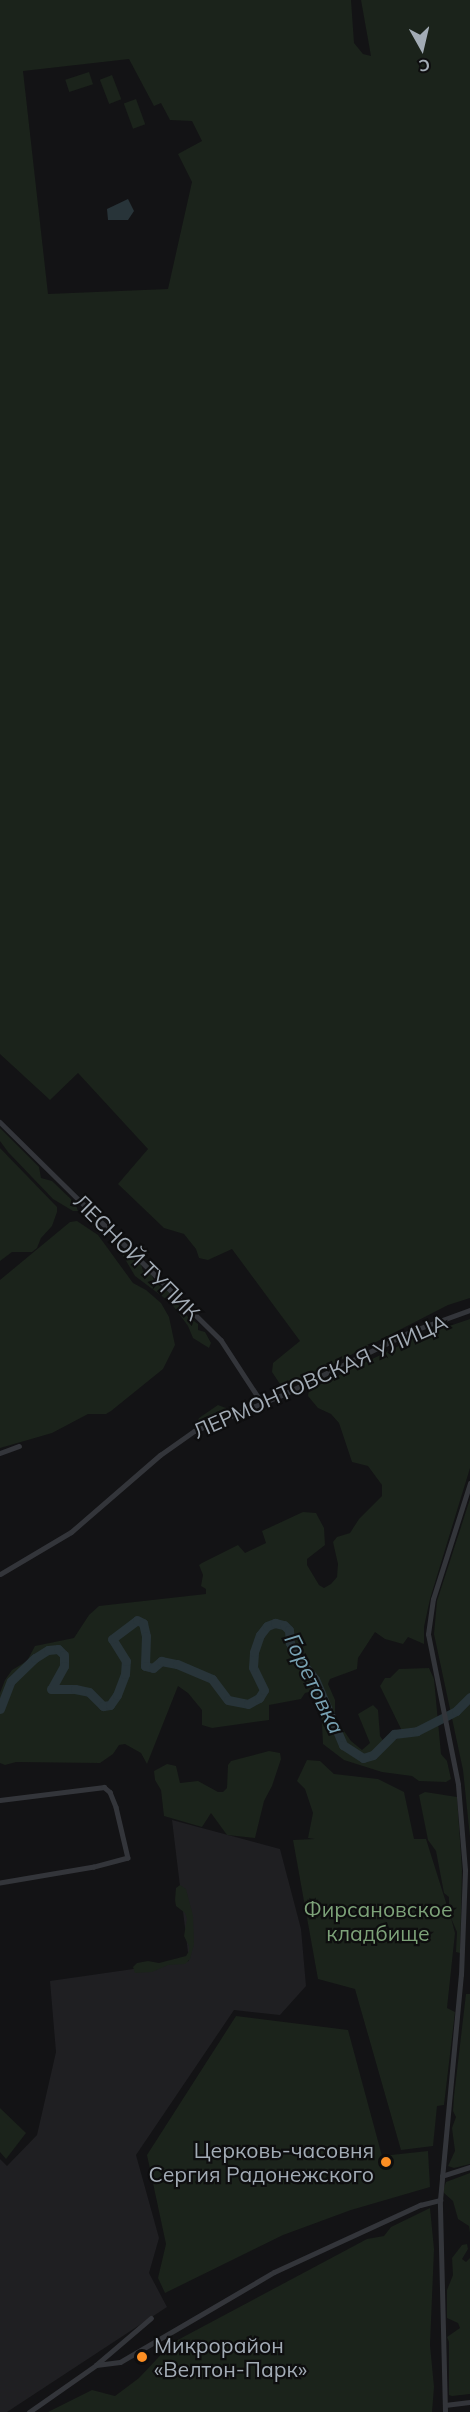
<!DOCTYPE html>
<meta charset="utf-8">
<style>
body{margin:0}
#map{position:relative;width:470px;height:2412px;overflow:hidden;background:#131315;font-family:Mulish,sans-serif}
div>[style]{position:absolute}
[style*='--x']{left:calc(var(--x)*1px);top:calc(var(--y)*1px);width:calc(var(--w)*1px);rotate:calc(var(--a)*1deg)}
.built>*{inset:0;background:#1f1f22}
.green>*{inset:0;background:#1b231b;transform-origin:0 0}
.water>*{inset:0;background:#283439}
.river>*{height:9px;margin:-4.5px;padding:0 4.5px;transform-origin:4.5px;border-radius:4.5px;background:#283439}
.minor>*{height:4.5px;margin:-2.25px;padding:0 2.25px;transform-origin:2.25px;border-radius:2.25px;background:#33353a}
.tertiary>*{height:5px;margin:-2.5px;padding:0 2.5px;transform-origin:2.5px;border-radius:2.5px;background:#33353a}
.dots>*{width:16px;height:16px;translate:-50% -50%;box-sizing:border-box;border:3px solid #0e0e0f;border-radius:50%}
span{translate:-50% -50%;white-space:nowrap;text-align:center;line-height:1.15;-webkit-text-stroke:4.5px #0e0e0f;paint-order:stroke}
.street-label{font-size:21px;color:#a3acb6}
.park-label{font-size:21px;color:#7da279}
.poi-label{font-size:21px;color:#a3acb6}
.right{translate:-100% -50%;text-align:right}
.left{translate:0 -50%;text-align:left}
.water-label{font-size:22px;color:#78a2b3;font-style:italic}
.north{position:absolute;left:392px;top:18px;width:60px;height:60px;-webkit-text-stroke:4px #0e0e0f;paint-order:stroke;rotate:172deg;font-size:16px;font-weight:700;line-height:24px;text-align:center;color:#a3acb6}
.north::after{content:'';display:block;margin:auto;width:21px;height:27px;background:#a3acb6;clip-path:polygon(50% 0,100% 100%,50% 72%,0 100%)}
</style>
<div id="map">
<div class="built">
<i style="clip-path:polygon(172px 1820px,280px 1849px,301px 1929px,306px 1986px,280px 2015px,234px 2010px,136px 2155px,159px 2238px,149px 2273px,167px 2307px,7px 2412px,0 2412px,0 2159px,7px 2166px,37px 2135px,56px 2052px,50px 1981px,189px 1961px)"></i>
</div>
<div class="green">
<i style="clip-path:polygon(evenodd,0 0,351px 0,354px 43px,363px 54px,371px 56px,361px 0,470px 0,470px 1298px,448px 1305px,302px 1380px,282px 1387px,272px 1372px,273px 1363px,300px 1341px,232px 1249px,208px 1260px,199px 1258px,196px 1249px,184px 1234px,164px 1228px,118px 1184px,148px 1149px,78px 1073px,50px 1100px,0 1054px,0 0,129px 59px,154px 106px,161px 103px,170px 120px,192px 121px,202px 141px,178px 154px,192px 182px,168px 289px,48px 294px,23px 71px,129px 59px)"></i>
<i style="left:89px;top:72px;width:13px;height:25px;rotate:72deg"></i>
<i style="left:112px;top:75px;width:26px;height:13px;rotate:69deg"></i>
<i style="left:136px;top:99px;width:27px;height:13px;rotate:70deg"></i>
<i style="clip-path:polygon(0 1128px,39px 1167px,41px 1178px,52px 1181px,75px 1203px,78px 1211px,73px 1211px,53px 1199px,8px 1152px,0 1141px)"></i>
<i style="clip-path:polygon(0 1148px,57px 1207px,57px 1212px,52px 1226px,41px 1238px,37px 1248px,32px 1252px,12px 1252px,0 1261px)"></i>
<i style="clip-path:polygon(77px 1221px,98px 1235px,133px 1283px,146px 1290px,161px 1303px,169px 1317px,175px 1345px,163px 1369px,111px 1411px,106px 1414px,88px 1414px,52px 1433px,0 1448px,0 1280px,70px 1222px)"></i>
<i style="clip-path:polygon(122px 1254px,141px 1264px,143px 1271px,151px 1273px,154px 1281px,173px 1295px,176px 1304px,184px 1308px,187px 1316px,198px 1324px,198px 1330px,205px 1332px,211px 1343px,209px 1348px,193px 1338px,188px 1326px,171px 1303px,135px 1276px)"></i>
<i style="clip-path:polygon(470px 1319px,470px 1468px,430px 1599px,424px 1627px,424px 1644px,408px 1637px,403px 1644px,385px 1639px,375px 1632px,358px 1658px,357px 1669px,330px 1679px,328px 1684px,335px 1700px,335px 1718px,351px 1741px,362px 1750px,370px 1743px,358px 1714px,373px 1705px,378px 1710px,380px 1736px,386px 1745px,404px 1735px,380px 1686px,385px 1678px,390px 1678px,399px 1669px,429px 1668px,434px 1679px,441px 1754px,447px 1761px,451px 1779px,446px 1782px,419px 1781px,412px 1776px,382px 1772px,344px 1760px,323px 1744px,321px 1706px,313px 1691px,305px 1693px,301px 1699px,269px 1705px,269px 1720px,212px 1728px,202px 1725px,202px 1710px,188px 1693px,178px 1686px,147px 1764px,141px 1753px,125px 1744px,119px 1745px,113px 1754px,100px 1763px,16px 1762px,5px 1765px,0 1763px,0 1693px,5px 1680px,12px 1670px,27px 1661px,35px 1646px,74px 1638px,89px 1615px,99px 1606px,206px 1594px,206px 1589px,201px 1586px,203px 1575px,199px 1565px,202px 1563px,238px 1545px,245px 1553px,266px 1543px,262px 1531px,303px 1512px,316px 1513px,324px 1528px,325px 1545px,307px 1559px,307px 1565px,319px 1585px,324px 1588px,331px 1584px,337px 1577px,338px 1564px,333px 1542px,337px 1537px,350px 1533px,359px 1519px,382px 1496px,382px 1485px,368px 1466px,352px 1462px,339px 1423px,331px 1414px,318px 1408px,308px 1396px,309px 1390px,417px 1337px)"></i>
<i style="clip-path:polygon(218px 1405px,226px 1408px,226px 1413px,202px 1425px,197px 1423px,199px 1418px)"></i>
<i style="clip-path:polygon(470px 1499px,470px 1837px,463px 1770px,434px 1634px,437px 1601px)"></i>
<i style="clip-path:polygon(269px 1751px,280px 1753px,281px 1759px,272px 1786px,264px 1801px,255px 1838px,227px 1835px,211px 1813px,202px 1827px,164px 1816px,161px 1790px,155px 1780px,154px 1771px,167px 1764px,176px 1766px,180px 1783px,198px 1781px,218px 1792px,223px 1792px,227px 1788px,228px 1765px,231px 1761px)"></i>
<i style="clip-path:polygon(307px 1760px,320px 1761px,334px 1774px,378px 1779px,404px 1792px,414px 1839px,426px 1839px,449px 1912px,449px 1897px,444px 1893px,436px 1851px,428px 1840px,419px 1795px,425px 1792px,457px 1797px,462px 1870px,460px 1953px,456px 1952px,457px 1932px,451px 1918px,455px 1933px,447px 2008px,455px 2012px,444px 2105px,437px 2106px,433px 2146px,401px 2150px,355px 1989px,318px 1979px,293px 1840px,315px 1839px,308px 1838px,313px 1813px,305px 1789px,297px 1781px)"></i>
<i style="clip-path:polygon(180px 1885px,186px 1889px,193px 1916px,194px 1944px,190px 1959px,185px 1964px,168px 1965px,152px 1972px,135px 1973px,133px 1967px,137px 1963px,148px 1961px,159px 1963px,186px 1956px,189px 1951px,189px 1946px,184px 1936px,187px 1919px,185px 1913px,176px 1906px,175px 1900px,176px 1888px)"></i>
<i style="clip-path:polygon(466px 1994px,470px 1994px,470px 2164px,454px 2168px,448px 2166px,455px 2151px,452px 2128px,456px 2117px,453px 2111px,454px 2096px)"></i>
<i style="clip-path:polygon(236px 2016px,348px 2030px,382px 2156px,428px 2151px,430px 2187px,351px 2210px,283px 2235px,165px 2293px,158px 2278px,166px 2244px,147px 2155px)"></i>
<i style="clip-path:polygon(0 2108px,26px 2133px,6px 2159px,0 2152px)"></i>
<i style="clip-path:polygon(470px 2173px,470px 2233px,469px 2226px,458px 2219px,453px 2201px,444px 2193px,444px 2188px,446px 2182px)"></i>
<i style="clip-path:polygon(430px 2208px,434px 2249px,430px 2345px,434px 2387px,432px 2412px,48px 2412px,92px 2390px,115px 2396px,139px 2378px,172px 2343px,367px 2239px,384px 2236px,391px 2227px)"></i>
<i style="clip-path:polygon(467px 2244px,468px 2249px,462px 2259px,466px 2262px,470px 2258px,470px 2394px,452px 2396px,449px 2395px,449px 2342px,447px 2337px,460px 2328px,458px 2323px,447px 2318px,447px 2290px,453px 2275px,452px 2258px,462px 2245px)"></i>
</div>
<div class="water">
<i style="clip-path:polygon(128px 199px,134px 211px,128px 220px,108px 220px,107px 209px)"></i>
</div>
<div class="river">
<i style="--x:0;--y:1709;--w:30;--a:-69"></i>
<i style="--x:11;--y:1681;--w:33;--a:-44"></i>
<i style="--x:35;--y:1658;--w:15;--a:-32"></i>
<i style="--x:48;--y:1650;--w:10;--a:-6"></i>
<i style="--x:58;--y:1649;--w:8;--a:45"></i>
<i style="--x:64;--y:1655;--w:11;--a:90"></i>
<i style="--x:64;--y:1666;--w:26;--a:119"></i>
<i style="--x:51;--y:1689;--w:24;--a:0"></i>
<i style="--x:75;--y:1689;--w:14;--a:12"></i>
<i style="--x:89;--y:1692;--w:20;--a:45"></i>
<i style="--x:103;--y:1706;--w:7;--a:-8"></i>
<i style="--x:110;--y:1705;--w:12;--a:-55"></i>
<i style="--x:117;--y:1695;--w:22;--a:-69"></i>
<i style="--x:125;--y:1674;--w:13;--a:-86"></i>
<i style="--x:126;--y:1661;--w:26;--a:-122"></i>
<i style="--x:112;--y:1639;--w:31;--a:-37"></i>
<i style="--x:137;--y:1620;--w:7;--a:27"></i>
<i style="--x:143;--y:1623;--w:13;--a:77"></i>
<i style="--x:146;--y:1636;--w:30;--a:92"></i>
<i style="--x:145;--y:1666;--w:8;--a:14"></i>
<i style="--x:153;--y:1668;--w:11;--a:-41"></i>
<i style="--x:161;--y:1661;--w:16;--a:11"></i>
<i style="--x:177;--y:1664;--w:38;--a:23"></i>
<i style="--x:212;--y:1679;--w:26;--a:53"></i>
<i style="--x:228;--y:1700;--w:20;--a:11"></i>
<i style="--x:248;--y:1704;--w:13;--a:-29"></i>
<i style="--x:259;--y:1698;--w:9;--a:-58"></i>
<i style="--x:264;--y:1690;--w:25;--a:-116"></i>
<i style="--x:253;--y:1667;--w:15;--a:-86"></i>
<i style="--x:254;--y:1652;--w:18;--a:-71"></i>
<i style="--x:260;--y:1635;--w:11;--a:-52"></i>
<i style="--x:267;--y:1626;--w:9;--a:-21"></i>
<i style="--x:275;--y:1623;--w:9;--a:13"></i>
<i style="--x:284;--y:1625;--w:7;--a:45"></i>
<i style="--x:289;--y:1630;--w:13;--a:86"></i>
<i style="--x:290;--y:1643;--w:17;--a:62"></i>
<i style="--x:298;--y:1658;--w:27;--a:51"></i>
<i style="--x:315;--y:1679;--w:72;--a:67"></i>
<i style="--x:343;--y:1745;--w:24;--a:33"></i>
<i style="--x:363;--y:1758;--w:10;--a:-17"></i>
<i style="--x:373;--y:1755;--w:30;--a:-45"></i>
<i style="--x:394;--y:1734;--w:23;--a:-7"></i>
<i style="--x:417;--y:1731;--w:44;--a:-27.1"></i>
<i style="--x:456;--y:1711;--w:20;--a:-45"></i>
</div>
<div class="minor">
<i style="--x:0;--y:1122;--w:310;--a:44.6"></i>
<i style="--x:221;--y:1340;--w:75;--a:56.9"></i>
<i style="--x:0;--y:1453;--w:20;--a:-20"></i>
<i style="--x:0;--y:1800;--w:105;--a:-7.1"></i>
<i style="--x:104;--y:1787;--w:8;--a:40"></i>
<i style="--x:110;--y:1792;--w:16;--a:68"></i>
<i style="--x:116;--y:1807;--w:52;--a:76.8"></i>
<i style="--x:128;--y:1858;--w:35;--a:165"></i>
<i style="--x:94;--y:1867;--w:95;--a:170.3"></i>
<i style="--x:442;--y:2176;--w:29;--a:-18"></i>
<i style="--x:96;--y:2365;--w:72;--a:-40.5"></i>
<i style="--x:445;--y:2405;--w:25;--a:-7"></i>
</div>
<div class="tertiary">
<i style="--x:0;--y:1574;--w:82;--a:-30.6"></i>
<i style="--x:71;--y:1532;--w:118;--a:-40.9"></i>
<i style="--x:160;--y:1455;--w:42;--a:-35.2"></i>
<i style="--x:194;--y:1431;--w:97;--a:-22.3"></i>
<i style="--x:284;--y:1394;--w:143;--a:-26.2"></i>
<i style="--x:412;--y:1331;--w:62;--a:-19.9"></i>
<i style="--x:29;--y:2412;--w:82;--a:-35"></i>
<i style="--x:96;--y:2365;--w:24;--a:-7"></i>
<i style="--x:120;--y:2362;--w:178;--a:-30.3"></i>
<i style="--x:274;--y:2272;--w:161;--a:-24.7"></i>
<i style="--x:420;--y:2205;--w:21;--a:-14"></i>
<i style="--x:445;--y:2412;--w:212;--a:-91.4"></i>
<i style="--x:440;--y:2200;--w:226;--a:-84.7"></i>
<i style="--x:461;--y:1975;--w:105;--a:-87.8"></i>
<i style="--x:465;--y:1870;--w:86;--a:-94.7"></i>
<i style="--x:458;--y:1784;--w:153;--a:-101.3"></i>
<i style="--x:428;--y:1634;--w:35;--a:-82"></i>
<i style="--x:433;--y:1599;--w:122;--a:-72.3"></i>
</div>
<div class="dots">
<i style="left:386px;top:2162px;background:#fc8e23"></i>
<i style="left:142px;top:2357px;background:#fc8e23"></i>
</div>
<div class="street-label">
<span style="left:137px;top:1257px;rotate:45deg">ЛЕСНОЙ ТУПИК</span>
<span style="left:320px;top:1376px;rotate:-24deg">ЛЕРМОНТОВСКАЯ УЛИЦА</span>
</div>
<div class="park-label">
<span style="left:378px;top:1921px">Фирсановское<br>кладбище</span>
</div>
<div class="poi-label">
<span class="right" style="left:374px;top:2162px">Церковь-часовня<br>Сергия Радонежского</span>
<span class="left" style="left:154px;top:2357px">Микрорайон<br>«Велтон-Парк»</span>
</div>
<div class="water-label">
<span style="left:314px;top:1684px;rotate:64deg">Горетовка</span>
</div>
<div class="north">С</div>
</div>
